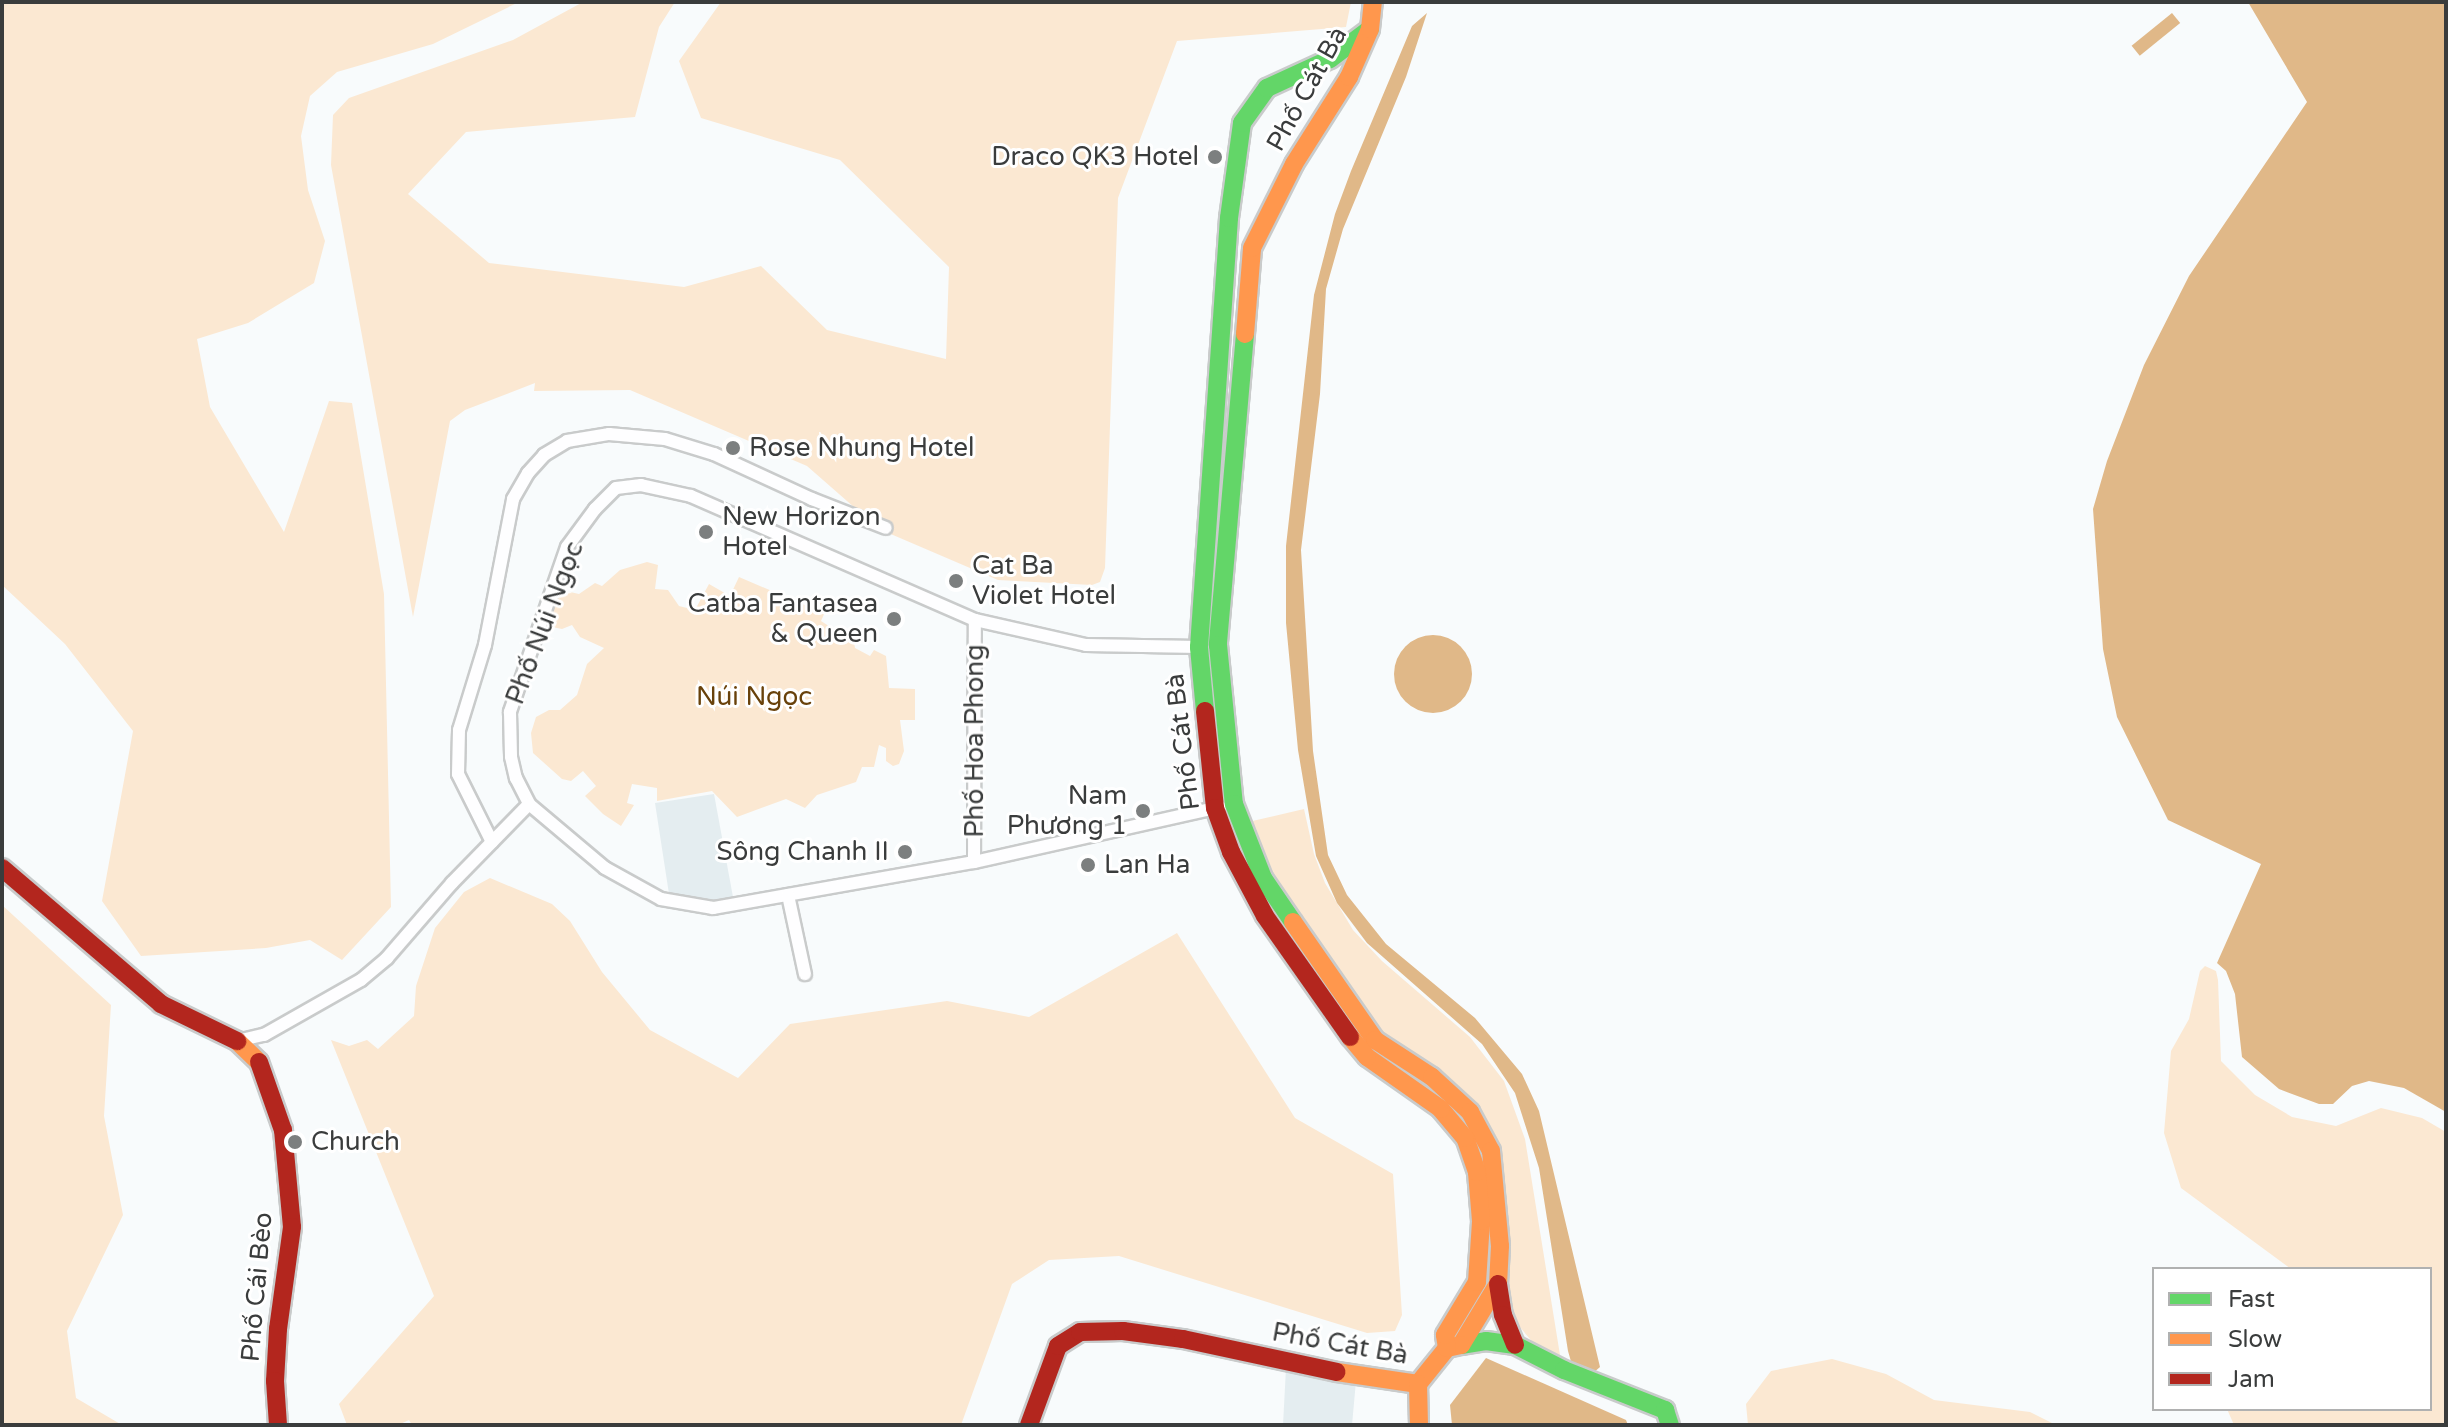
<!DOCTYPE html>
<meta charset="utf-8">
<style>
body{margin:0}
#map{position:relative;width:2448px;height:1427px;overflow:hidden;background:#f8fbfc;font-family:"Varela Round",sans-serif}
div>[style]{position:absolute}
[style*='--x']{left:calc(var(--x)*1px);top:calc(var(--y)*1px);width:calc(var(--w)*1px);rotate:calc(var(--a)*1deg)}
.built>*{inset:0;background:#e4edf0}
.green>*{inset:0;background:#fbe8d2}
.water>*{inset:0;background:#e0b888;transform-origin:0 0}
.round{border-radius:50%}
.roads{filter:drop-shadow(2px 0 #c9cbcb) drop-shadow(-2px 0 #c9cbcb) drop-shadow(0 2px #c9cbcb) drop-shadow(0 -2px #c9cbcb)}
.street>*{height:12px;margin:-6px;padding:0 6px;transform-origin:6px;border-radius:6px;background:#fefeff}
.fast>*{height:18px;margin:-9px;padding:0 9px;transform-origin:9px;border-radius:9px;background:#63d668}
.slow>*{height:18px;margin:-9px;padding:0 9px;transform-origin:9px;border-radius:9px;background:#ff974d}
.jam>*{height:18px;margin:-9px;padding:0 9px;transform-origin:9px;border-radius:9px;background:#b3261e}
.dots>*{width:22px;height:22px;translate:-50% -50%;box-sizing:border-box;border:4px solid #fff;border-radius:50%}
span{translate:-50% -50%;white-space:nowrap;text-align:center;line-height:1.15;-webkit-text-stroke:6px #fff;paint-order:stroke}
.street-label{font-size:26px;color:#3a3c3c}
.poi-label{font-size:26px;color:#3a3c3c}
.right{translate:-100% -50%;text-align:right}
.left{translate:0 -50%;text-align:left}
.park-label{font-size:26px;color:#69420b}
.frame{position:absolute;inset:0;border:4px solid #3a3c3c;pointer-events:none}
.legend{position:absolute;left:2152px;top:1267px;width:280px;height:144px;box-sizing:border-box;background:#fff;border:2px solid #b0b1b1;margin:0;padding:10px 14px;list-style:none;font-size:24px;color:#3a3c3c}
.legend li{display:flex;align-items:center;gap:16px;height:40px}
.legend b{width:40px;border:2px solid #b0b1b1}
</style>
<div id="map">
<div class="built">
<i style="clip-path:polygon(714px 794px,733px 897px,712px 901px,669px 894px,655px 803px)"></i>
<i style="clip-path:polygon(1286px 1368px,1356px 1381px,1352px 1425px,1283px 1425px)"></i>
</div>
<div class="green">
<i style="clip-path:polygon(2px 2px,519px 2px,433px 44px,337px 72px,310px 96px,301px 136px,308px 190px,325px 241px,314px 283px,248px 323px,197px 339px,210px 407px,284px 532px,329px 401px,352px 403px,384px 594px,391px 907px,342px 960px,310px 940px,266px 948px,141px 956px,102px 901px,133px 731px,65px 644px,2px 585px)"></i>
<i style="clip-path:polygon(583px 2px,675px 2px,659px 27px,635px 117px,466px 132px,408px 194px,489px 263px,684px 287px,761px 266px,827px 330px,946px 359px,949px 267px,840px 160px,701px 118px,679px 61px,721px 2px,1351px 2px,1346px 27px,1177px 41px,1118px 198px,1105px 568px,1100px 582px,1092px 585px,998px 580px,879px 529px,807px 466px,630px 390px,534px 391px,535px 383px,465px 410px,450px 421px,413px 617px,331px 165px,333px 115px,349px 98px,513px 40px)"></i>
<i style="clip-path:polygon(647px 562px,658px 565px,655px 589px,668px 590px,679px 606px,695px 610px,709px 584px,730px 596px,739px 577px,814px 609px,820px 598px,829px 603px,821px 621px,854px 642px,855px 648px,870px 656px,874px 650px,886px 656px,889px 688px,915px 689px,915px 720px,900px 720px,904px 751px,899px 764px,893px 766px,886px 761px,886px 748px,879px 745px,874px 767px,862px 767px,856px 782px,817px 795px,805px 808px,786px 799px,737px 817px,712px 791px,657px 801px,657px 788px,632px 784px,627px 803px,634px 805px,621px 826px,603px 814px,585px 796px,596px 786px,583px 771px,571px 781px,562px 779px,533px 753px,531px 733px,536px 717px,549px 710px,560px 710px,577px 695px,587px 664px,604px 648px,580px 637px,572px 625px,562px 629px,547px 626px,547px 617px,557px 589px,579px 594px,595px 583px,602px 586px,620px 570px)"></i>
<i style="clip-path:polygon(1304px 809px,1314px 854px,1325px 883px,1353px 930px,1382px 961px,1470px 1037px,1504px 1081px,1525px 1139px,1560px 1355px,1535px 1345px,1509px 1314px,1492px 1135px,1465px 1121px,1415px 1076px,1367px 1044px,1290px 938px,1246px 869px,1235px 825px)"></i>
<i style="clip-path:polygon(490px 878px,552px 904px,570px 921px,602px 972px,650px 1030px,738px 1078px,790px 1024px,947px 1001px,1029px 1017px,1177px 933px,1295px 1118px,1393px 1174px,1402px 1315px,1395px 1331px,1367px 1333px,1119px 1256px,1049px 1260px,1012px 1284px,961px 1425px,412px 1425px,409px 1420px,398px 1425px,347px 1425px,339px 1404px,434px 1296px,331px 1040px,349px 1046px,367px 1040px,378px 1049px,414px 1016px,416px 986px,435px 928px,464px 892px)"></i>
<i style="clip-path:polygon(2px 905px,111px 1005px,104px 1116px,123px 1215px,67px 1331px,76px 1398px,122px 1425px,2px 1425px)"></i>
<i style="clip-path:polygon(2205px 966px,2216px 971px,2218px 980px,2221px 1061px,2255px 1095px,2292px 1117px,2336px 1126px,2381px 1108px,2422px 1118px,2446px 1132px,2446px 1425px,2234px 1425px,2227px 1409px,2430px 1409px,2430px 1269px,2291px 1269px,2181px 1188px,2164px 1133px,2171px 1051px,2189px 1019px,2200px 971px)"></i>
<i style="clip-path:polygon(1832px 1359px,1886px 1374px,1934px 1400px,2030px 1412px,2056px 1425px,1748px 1425px,1746px 1404px,1771px 1371px)"></i>
</div>
<div class="water">
<i style="clip-path:polygon(2248px 2px,2446px 2px,2446px 1112px,2404px 1088px,2369px 1081px,2352px 1086px,2333px 1104px,2319px 1104px,2279px 1089px,2242px 1057px,2235px 994px,2226px 971px,2217px 963px,2261px 864px,2168px 820px,2117px 717px,2103px 649px,2093px 509px,2107px 461px,2144px 365px,2189px 276px,2307px 102px)"></i>
<i style="clip-path:polygon(1427px 13px,1406px 77px,1343px 229px,1326px 289px,1320px 394px,1301px 550px,1313px 751px,1328px 855px,1347px 895px,1386px 944px,1475px 1018px,1522px 1074px,1539px 1111px,1600px 1367px,1592px 1374px,1572px 1365px,1568px 1351px,1539px 1168px,1515px 1093px,1482px 1044px,1367px 943px,1337px 903px,1316px 856px,1298px 750px,1286px 623px,1286px 546px,1314px 295px,1335px 214px,1351px 171px,1412px 26px)"></i>
<i style="left:2172px;top:13px;width:13px;height:52px;rotate:51deg"></i>
<i class="round" style="left:1394px;top:635px;width:78px;height:78px"></i>
<i style="clip-path:polygon(1486px 1358px,1626px 1420px,1628px 1425px,1452px 1425px,1450px 1405px)"></i>
</div>
<div class="roads">
<div class="street">
<i style="--x:1199;--y:647;--w:113;--a:-179"></i>
<i style="--x:1086;--y:645;--w:114;--a:-167.3"></i>
<i style="--x:975;--y:620;--w:310;--a:-156.4"></i>
<i style="--x:691;--y:496;--w:51;--a:-167.6"></i>
<i style="--x:641;--y:485;--w:25;--a:173"></i>
<i style="--x:616;--y:488;--w:30;--a:135"></i>
<i style="--x:595;--y:509;--w:47;--a:126.4"></i>
<i style="--x:567;--y:547;--w:175;--a:109.1"></i>
<i style="--x:510;--y:712;--w:45;--a:88.7"></i>
<i style="--x:511;--y:757;--w:22;--a:77"></i>
<i style="--x:516;--y:778;--w:29;--a:63"></i>
<i style="--x:529;--y:804;--w:99;--a:40.1"></i>
<i style="--x:605;--y:868;--w:64;--a:29"></i>
<i style="--x:661;--y:899;--w:53;--a:9.8"></i>
<i style="--x:713;--y:908;--w:265;--a:-10"></i>
<i style="--x:974;--y:862;--w:252;--a:-12.6"></i>
<i style="--x:492;--y:842;--w:76;--a:-116.6"></i>
<i style="--x:458;--y:774;--w:44;--a:-88.7"></i>
<i style="--x:459;--y:730;--w:89;--a:-73"></i>
<i style="--x:485;--y:645;--w:149;--a:-79.1"></i>
<i style="--x:513;--y:499;--w:30;--a:-60"></i>
<i style="--x:528;--y:473;--w:24;--a:-48"></i>
<i style="--x:544;--y:455;--w:27;--a:-31"></i>
<i style="--x:567;--y:441;--w:43;--a:-9.5"></i>
<i style="--x:609;--y:434;--w:56;--a:5.1"></i>
<i style="--x:665;--y:439;--w:51;--a:17"></i>
<i style="--x:714;--y:454;--w:108;--a:24.7"></i>
<i style="--x:812;--y:499;--w:79;--a:21.4"></i>
<i style="--x:974;--y:862;--w:242;--a:-89.8"></i>
<i style="--x:788;--y:895;--w:81;--a:77.9"></i>
<i style="--x:237;--y:1041;--w:28;--a:-13"></i>
<i style="--x:264;--y:1035;--w:112;--a:-29.6"></i>
<i style="--x:361;--y:980;--w:34;--a:-40"></i>
<i style="--x:387;--y:958;--w:99;--a:-49.1"></i>
<i style="--x:452;--y:883;--w:110;--a:-45.7"></i>
</div>
<div class="fast">
<i style="--x:1245;--y:334;--w:312;--a:95"></i>
<i style="--x:1218;--y:645;--w:160;--a:84.3"></i>
<i style="--x:1234;--y:804;--w:79;--a:68.6"></i>
<i style="--x:1263;--y:878;--w:53;--a:55.7"></i>
<i style="--x:1205;--y:711;--w:64;--a:-95.4"></i>
<i style="--x:1199;--y:647;--w:430;--a:-86"></i>
<i style="--x:1229;--y:218;--w:96;--a:-82.2"></i>
<i style="--x:1242;--y:123;--w:43;--a:-54.5"></i>
<i style="--x:1267;--y:88;--w:69;--a:-24.7"></i>
<i style="--x:1330;--y:59;--w:50;--a:-36.9"></i>
<i style="--x:1461;--y:1345;--w:25;--a:-9"></i>
<i style="--x:1486;--y:1341;--w:29;--a:8"></i>
<i style="--x:1515;--y:1345;--w:55;--a:27"></i>
<i style="--x:1564;--y:1370;--w:109;--a:21.6"></i>
<i style="--x:1665;--y:1410;--w:16;--a:72"></i>
</div>
<div class="slow">
<i style="--x:1245;--y:334;--w:86;--a:-85.3"></i>
<i style="--x:1252;--y:248;--w:94;--a:-63.4"></i>
<i style="--x:1294;--y:164;--w:103;--a:-57.7"></i>
<i style="--x:1349;--y:77;--w:52;--a:-66.4"></i>
<i style="--x:1370;--y:29;--w:27;--a:-84"></i>
<i style="--x:1293;--y:922;--w:144;--a:55.2"></i>
<i style="--x:1375;--y:1040;--w:68;--a:33"></i>
<i style="--x:1432;--y:1077;--w:52;--a:42.6"></i>
<i style="--x:1470;--y:1112;--w:44;--a:61.7"></i>
<i style="--x:1491;--y:1151;--w:95;--a:84.6"></i>
<i style="--x:1500;--y:1246;--w:38;--a:93"></i>
<i style="--x:1498;--y:1284;--w:71;--a:121.2"></i>
<i style="--x:1461;--y:1345;--w:14;--a:168"></i>
<i style="--x:237;--y:1041;--w:30;--a:44"></i>
<i style="--x:1337;--y:1372;--w:82;--a:8.4"></i>
<i style="--x:1418;--y:1384;--w:46;--a:-51.1"></i>
<i style="--x:1447;--y:1348;--w:13;--a:-99"></i>
<i style="--x:1445;--y:1335;--w:62;--a:-58.9"></i>
<i style="--x:1477;--y:1282;--w:61;--a:-86.2"></i>
<i style="--x:1481;--y:1221;--w:49;--a:-94.7"></i>
<i style="--x:1477;--y:1172;--w:36;--a:-109"></i>
<i style="--x:1465;--y:1138;--w:38;--a:-130"></i>
<i style="--x:1441;--y:1109;--w:90;--a:-144.9"></i>
<i style="--x:1367;--y:1057;--w:26;--a:-130"></i>
<i style="--x:1418;--y:1384;--w:41;--a:88.6"></i>
</div>
<div class="jam">
<i style="--x:1205;--y:711;--w:98;--a:84.1"></i>
<i style="--x:1215;--y:808;--w:47;--a:70"></i>
<i style="--x:1231;--y:852;--w:72;--a:62"></i>
<i style="--x:1265;--y:916;--w:148;--a:54.9"></i>
<i style="--x:2;--y:868;--w:209;--a:40.5"></i>
<i style="--x:161;--y:1004;--w:85;--a:26"></i>
<i style="--x:259;--y:1062;--w:72;--a:70.6"></i>
<i style="--x:283;--y:1130;--w:97;--a:84.7"></i>
<i style="--x:292;--y:1227;--w:103;--a:97.8"></i>
<i style="--x:278;--y:1329;--w:52;--a:93.3"></i>
<i style="--x:275;--y:1381;--w:44;--a:86.1"></i>
<i style="--x:1498;--y:1284;--w:31;--a:81"></i>
<i style="--x:1503;--y:1315;--w:32;--a:68"></i>
<i style="--x:1029;--y:1425;--w:84;--a:-69.8"></i>
<i style="--x:1058;--y:1346;--w:26;--a:-32"></i>
<i style="--x:1080;--y:1332;--w:43;--a:-1.3"></i>
<i style="--x:1123;--y:1331;--w:61;--a:7.6"></i>
<i style="--x:1183;--y:1339;--w:157;--a:12.1"></i>
</div>
</div>
<div class="dots">
<i style="left:1215px;top:157px;background:#7c7f7f"></i>
<i style="left:733px;top:448px;background:#7c7f7f"></i>
<i style="left:706px;top:532px;background:#7c7f7f"></i>
<i style="left:956px;top:581px;background:#7c7f7f"></i>
<i style="left:894px;top:619px;background:#7c7f7f"></i>
<i style="left:1143px;top:811px;background:#7c7f7f"></i>
<i style="left:905px;top:852px;background:#7c7f7f"></i>
<i style="left:1088px;top:865px;background:#7c7f7f"></i>
<i style="left:295px;top:1142px;background:#7c7f7f"></i>
</div>
<div class="street-label">
<span style="left:1307px;top:89px;rotate:-61deg">Phố Cát Bà</span>
<span style="left:545px;top:623px;rotate:-69deg">Phố Núi Ngọc</span>
<span style="left:975px;top:741px;rotate:-90deg">Phố Hoa Phong</span>
<span style="left:1183px;top:742px;rotate:-97deg">Phố Cát Bà</span>
<span style="left:257px;top:1287px;rotate:-85deg">Phố Cái Bèo</span>
<span style="left:1340px;top:1344px;rotate:10deg">Phố Cát Bà</span>
</div>
<div class="poi-label">
<span class="right" style="left:1199px;top:157px">Draco QK3 Hotel</span>
<span class="left" style="left:749px;top:448px">Rose Nhung Hotel</span>
<span class="left" style="left:722px;top:532px">New Horizon<br>Hotel</span>
<span class="left" style="left:972px;top:581px">Cat Ba<br>Violet Hotel</span>
<span class="right" style="left:878px;top:619px">Catba Fantasea<br>&amp; Queen</span>
<span class="right" style="left:1127px;top:811px">Nam<br>Phương 1</span>
<span class="right" style="left:889px;top:852px">Sông Chanh II</span>
<span class="left" style="left:1104px;top:865px">Lan Ha</span>
<span class="left" style="left:311px;top:1142px">Church</span>
</div>
<div class="park-label">
<span style="left:754px;top:697px">Núi Ngọc</span>
</div>
<div class="frame"></div>
<ul class="legend">
<li><b style="height:10px;background:#63d668"></b>Fast</li>
<li><b style="height:10px;background:#ff974d"></b>Slow</li>
<li><b style="height:10px;background:#b3261e"></b>Jam</li>
</ul>
</div>
